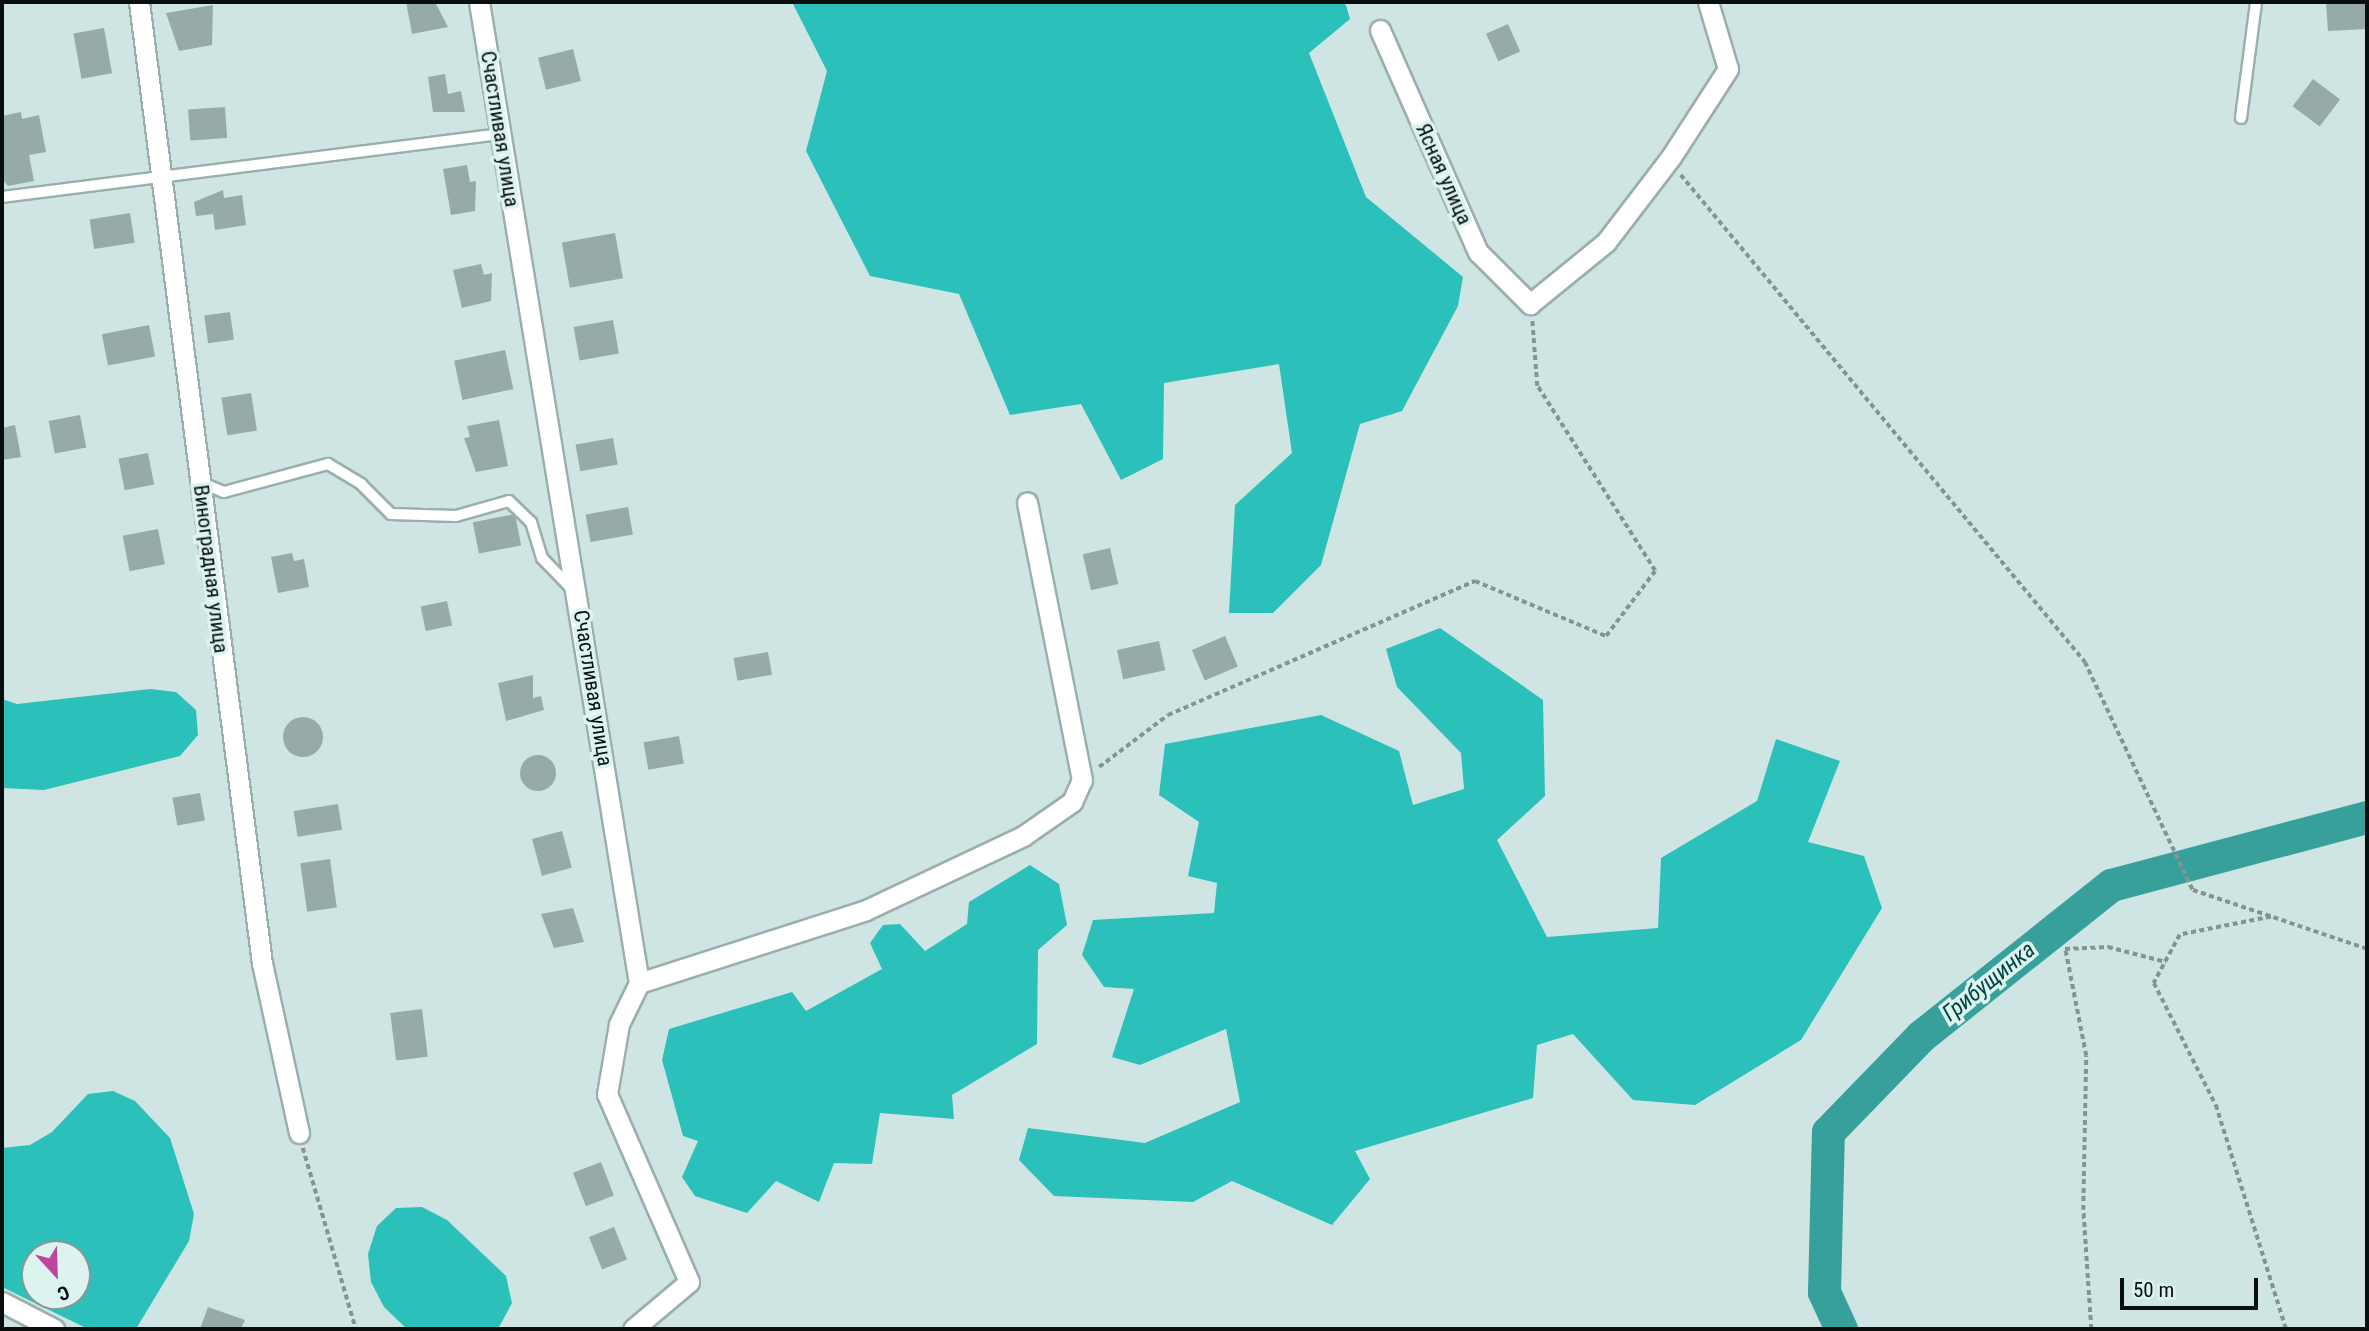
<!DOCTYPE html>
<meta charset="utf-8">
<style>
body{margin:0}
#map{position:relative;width:2369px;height:1331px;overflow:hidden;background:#cfe5e3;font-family:"Roboto Condensed",sans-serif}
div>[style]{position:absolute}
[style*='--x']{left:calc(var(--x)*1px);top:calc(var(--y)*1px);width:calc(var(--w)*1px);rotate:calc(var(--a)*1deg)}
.forest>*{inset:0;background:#2bc0b9}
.river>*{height:33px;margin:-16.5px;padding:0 16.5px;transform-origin:16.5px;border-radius:16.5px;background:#37a09a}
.building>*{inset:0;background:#96aba9;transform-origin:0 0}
.round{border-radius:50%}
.path>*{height:3.5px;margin-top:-1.75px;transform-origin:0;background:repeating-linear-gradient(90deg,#849492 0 5px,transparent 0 8.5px)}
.roads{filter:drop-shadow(2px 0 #9aafad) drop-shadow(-2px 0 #9aafad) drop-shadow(0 2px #9aafad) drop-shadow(0 -2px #9aafad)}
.service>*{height:10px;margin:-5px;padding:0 5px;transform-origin:5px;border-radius:5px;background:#fff}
.minor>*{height:19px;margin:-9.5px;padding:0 9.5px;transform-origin:9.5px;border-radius:9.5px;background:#fff}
span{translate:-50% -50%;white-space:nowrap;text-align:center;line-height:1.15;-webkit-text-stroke:7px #dcf3f0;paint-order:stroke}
.street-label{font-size:21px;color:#080f0e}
.water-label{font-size:23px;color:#034441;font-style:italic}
.frame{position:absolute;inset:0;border:4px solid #080f0e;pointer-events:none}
.north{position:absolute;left:21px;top:1240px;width:70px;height:70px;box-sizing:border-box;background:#dcf3f0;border:2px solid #879896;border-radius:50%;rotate:158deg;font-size:19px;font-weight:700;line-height:28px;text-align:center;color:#080f0e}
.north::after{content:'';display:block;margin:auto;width:24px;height:32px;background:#bc469c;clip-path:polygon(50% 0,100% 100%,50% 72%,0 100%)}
.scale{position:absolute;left:2120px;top:1278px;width:138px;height:32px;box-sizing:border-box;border:4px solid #080f0e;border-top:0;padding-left:9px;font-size:21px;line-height:24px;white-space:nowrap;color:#080f0e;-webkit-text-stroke:5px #dcf3f0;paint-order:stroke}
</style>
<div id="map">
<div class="forest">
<i style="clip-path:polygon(792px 2px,1345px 2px,1350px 19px,1309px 53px,1366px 197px,1463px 277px,1458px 306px,1402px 411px,1360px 424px,1321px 565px,1273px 613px,1229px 613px,1235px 505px,1292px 453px,1279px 364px,1164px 383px,1163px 459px,1121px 480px,1081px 404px,1010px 415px,959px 294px,870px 276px,806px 151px,827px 71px)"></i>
<i style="clip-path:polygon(1440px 628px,1543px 700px,1545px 796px,1497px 840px,1547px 937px,1658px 928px,1661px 858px,1757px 801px,1776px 739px,1840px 761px,1808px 842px,1864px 856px,1882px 908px,1801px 1040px,1695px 1105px,1633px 1100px,1573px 1034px,1537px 1045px,1533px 1098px,1355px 1151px,1370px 1179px,1332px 1225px,1232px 1181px,1193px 1202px,1054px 1196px,1019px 1160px,1028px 1128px,1145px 1143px,1240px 1102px,1226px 1029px,1140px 1065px,1112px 1057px,1134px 989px,1104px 987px,1082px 955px,1093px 920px,1214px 913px,1217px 883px,1188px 876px,1199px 822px,1159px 795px,1165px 744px,1321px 715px,1399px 751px,1413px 805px,1464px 789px,1461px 753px,1397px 687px,1386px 649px)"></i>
<i style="clip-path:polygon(150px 689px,176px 692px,196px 710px,198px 735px,180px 756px,44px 790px,2px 788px,2px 699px,17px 704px)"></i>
<i style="clip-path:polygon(1030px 865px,1059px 884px,1067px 925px,1038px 950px,1037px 1044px,952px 1095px,954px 1119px,880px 1113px,872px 1164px,834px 1163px,819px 1202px,776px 1181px,747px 1213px,695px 1196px,682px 1177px,698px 1141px,683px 1136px,662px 1060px,669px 1029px,792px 992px,806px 1011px,882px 969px,870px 943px,883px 925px,900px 924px,925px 951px,967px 924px,969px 902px)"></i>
<i style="clip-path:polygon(evenodd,113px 1091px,135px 1101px,170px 1138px,194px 1214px,189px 1241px,136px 1329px,88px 1329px,2px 1287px,2px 1148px,30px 1145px,52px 1132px,88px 1094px,113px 1091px,77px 1254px,77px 1296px,35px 1296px,35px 1254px,77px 1254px)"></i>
<i style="clip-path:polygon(422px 1207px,447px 1220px,506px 1276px,512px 1303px,498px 1329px,407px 1329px,384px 1307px,371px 1282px,368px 1254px,377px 1226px,396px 1208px)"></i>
</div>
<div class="river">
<i style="--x:1841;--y:1329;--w:41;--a:-114.7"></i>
<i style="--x:1824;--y:1292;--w:160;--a:-88.6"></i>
<i style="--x:1828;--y:1132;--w:134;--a:-45.9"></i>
<i style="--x:1921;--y:1036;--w:243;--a:-38.5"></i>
<i style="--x:2111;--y:885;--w:265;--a:-14.9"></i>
</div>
<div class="building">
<i style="clip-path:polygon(406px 2px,435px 2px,448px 27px,412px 34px)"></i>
<i style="clip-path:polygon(2326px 2px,2367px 3px,2367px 29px,2328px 31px)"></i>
<i style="clip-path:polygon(213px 5px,212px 45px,179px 51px,166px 13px)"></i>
<i style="left:1508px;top:24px;width:30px;height:24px;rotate:66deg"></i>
<i style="left:104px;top:28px;width:46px;height:31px;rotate:80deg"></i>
<i style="left:573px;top:49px;width:33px;height:36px;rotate:76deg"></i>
<i style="clip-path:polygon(445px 74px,448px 94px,461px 91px,465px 112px,433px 112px,428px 77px)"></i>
<i style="left:2313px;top:79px;width:34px;height:34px;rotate:37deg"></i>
<i style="left:225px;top:107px;width:31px;height:37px;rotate:86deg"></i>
<i style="clip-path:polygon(21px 112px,22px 119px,39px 115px,46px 152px,29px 155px,34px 181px,8px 186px,2px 179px,2px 116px)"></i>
<i style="clip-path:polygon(467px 165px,470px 182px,476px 181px,475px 211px,451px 215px,443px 169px)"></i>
<i style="clip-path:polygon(223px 190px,224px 198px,242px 195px,246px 225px,215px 230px,213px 214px,196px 216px,194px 202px)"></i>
<i style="left:130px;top:213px;width:30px;height:41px;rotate:81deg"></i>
<i style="left:615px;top:233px;width:46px;height:54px;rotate:80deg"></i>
<i style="clip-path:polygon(481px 264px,484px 275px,492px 273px,491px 301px,462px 308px,453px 270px)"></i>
<i style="left:230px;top:312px;width:28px;height:26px;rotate:82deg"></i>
<i style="left:613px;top:320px;width:34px;height:40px;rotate:80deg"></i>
<i style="left:149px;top:325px;width:32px;height:48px;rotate:79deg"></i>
<i style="left:505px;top:350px;width:40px;height:52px;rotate:78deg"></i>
<i style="left:251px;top:393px;width:38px;height:30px;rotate:81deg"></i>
<i style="left:80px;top:415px;width:33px;height:32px;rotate:79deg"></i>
<i style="clip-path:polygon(499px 420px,508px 466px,476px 472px,464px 438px,470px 437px,467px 426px)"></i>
<i style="clip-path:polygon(15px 425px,21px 457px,2px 460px,2px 428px)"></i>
<i style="left:613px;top:438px;width:27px;height:38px;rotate:80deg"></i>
<i style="left:148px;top:453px;width:32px;height:30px;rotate:79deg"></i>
<i style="left:628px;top:507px;width:28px;height:43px;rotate:80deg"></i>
<i style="left:515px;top:514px;width:32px;height:43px;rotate:79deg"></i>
<i style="left:158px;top:529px;width:36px;height:36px;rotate:79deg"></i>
<i style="left:1110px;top:548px;width:37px;height:28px;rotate:77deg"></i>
<i style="clip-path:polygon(292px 553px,294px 561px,304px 559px,309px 587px,278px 593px,271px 557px)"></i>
<i style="left:447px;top:601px;width:25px;height:27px;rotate:78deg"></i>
<i style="left:1225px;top:636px;width:33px;height:36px;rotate:67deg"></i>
<i style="left:1159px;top:641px;width:30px;height:43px;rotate:78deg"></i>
<i style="left:768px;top:652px;width:23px;height:35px;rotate:80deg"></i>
<i style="clip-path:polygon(533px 675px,533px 698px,541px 696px,544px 710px,506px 721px,498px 683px)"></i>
<i class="round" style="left:283px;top:717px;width:40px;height:40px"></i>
<i style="left:679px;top:736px;width:28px;height:36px;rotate:80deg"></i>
<i class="round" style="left:520px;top:755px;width:36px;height:36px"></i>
<i style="left:200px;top:793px;width:28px;height:28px;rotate:80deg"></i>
<i style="left:338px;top:804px;width:26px;height:45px;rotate:81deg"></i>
<i style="left:562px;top:831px;width:38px;height:31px;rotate:75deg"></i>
<i style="left:330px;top:859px;width:49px;height:30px;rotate:82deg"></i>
<i style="clip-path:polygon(573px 908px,584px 942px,554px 948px,541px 914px)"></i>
<i style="left:422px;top:1009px;width:48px;height:32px;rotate:83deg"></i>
<i style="left:601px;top:1162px;width:36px;height:30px;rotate:69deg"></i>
<i style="left:614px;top:1227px;width:35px;height:27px;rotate:68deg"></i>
<i style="clip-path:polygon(208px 1307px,245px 1320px,241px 1329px,200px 1329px)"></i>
</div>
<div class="path">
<i style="--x:1681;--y:175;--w:633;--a:50.32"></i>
<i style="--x:2085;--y:662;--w:252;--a:64.7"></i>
<i style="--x:2193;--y:890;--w:184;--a:18.7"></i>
<i style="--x:1099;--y:767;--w:86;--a:-37"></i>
<i style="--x:1168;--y:715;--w:335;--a:-23.6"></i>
<i style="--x:1475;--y:581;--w:142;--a:22.8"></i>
<i style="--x:1606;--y:636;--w:81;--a:-53"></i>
<i style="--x:1655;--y:571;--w:219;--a:-122.5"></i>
<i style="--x:1537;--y:386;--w:66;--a:-94.3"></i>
<i style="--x:2271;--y:917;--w:93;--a:168.8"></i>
<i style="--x:2180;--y:935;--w:55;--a:118.4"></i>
<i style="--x:2154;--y:983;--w:137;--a:63.1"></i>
<i style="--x:2216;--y:1105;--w:235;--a:72.6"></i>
<i style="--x:303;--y:1148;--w:189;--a:73.7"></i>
<i style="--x:2091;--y:1329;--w:119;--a:-93.8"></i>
<i style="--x:2083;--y:1210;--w:154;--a:-88.9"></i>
<i style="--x:2086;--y:1056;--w:109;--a:-101.1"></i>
<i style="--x:2065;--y:949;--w:43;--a:-2.7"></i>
<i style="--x:2108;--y:947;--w:60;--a:14.5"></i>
</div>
<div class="roads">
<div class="service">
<i style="--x:2241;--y:118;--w:117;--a:-82.6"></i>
<i style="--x:2;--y:197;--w:502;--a:-7.21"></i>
<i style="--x:200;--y:482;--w:26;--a:23"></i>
<i style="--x:224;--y:492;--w:108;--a:-15.1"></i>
<i style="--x:328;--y:464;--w:39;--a:31"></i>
<i style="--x:361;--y:484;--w:42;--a:45"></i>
<i style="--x:391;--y:514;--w:65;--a:1.8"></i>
<i style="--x:456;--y:516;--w:55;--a:-15.8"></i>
<i style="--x:509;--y:501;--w:30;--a:44"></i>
<i style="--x:531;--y:522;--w:38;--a:73"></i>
<i style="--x:542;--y:558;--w:42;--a:46"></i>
</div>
<div class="minor">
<i style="--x:139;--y:2;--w:969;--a:82.71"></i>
<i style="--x:262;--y:963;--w:174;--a:77.7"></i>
<i style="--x:479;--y:2;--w:994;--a:80.74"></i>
<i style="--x:639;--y:983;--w:46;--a:116"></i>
<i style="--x:619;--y:1024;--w:71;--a:99.7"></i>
<i style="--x:607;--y:1094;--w:205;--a:66.4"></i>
<i style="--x:689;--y:1282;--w:73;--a:140"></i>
<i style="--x:1380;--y:30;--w:243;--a:66.2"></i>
<i style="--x:1478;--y:252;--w:74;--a:45"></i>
<i style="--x:1530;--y:304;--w:98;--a:-39.2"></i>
<i style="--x:1606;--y:242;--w:107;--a:-52.6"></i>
<i style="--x:1671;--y:157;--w:105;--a:-57.1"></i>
<i style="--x:1728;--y:69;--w:70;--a:-106.6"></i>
<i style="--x:639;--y:983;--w:238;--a:-17.8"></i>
<i style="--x:866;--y:910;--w:174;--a:-25.2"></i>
<i style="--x:1023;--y:836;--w:60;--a:-34.8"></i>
<i style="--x:1072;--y:802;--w:24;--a:-66"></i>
<i style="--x:1082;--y:780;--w:283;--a:-101.2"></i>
<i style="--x:2;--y:1302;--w:59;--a:27.4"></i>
</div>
</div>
<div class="street-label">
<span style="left:500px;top:129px;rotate:81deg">Счастливая улица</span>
<span style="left:1444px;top:174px;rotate:66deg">Ясная улица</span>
<span style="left:211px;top:569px;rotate:83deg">Виноградная улица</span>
<span style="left:593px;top:688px;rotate:81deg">Счастливая улица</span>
</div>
<div class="water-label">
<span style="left:1989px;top:982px;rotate:-39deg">Грибущинка</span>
</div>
<div class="frame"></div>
<div class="north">С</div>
<div class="scale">50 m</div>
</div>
